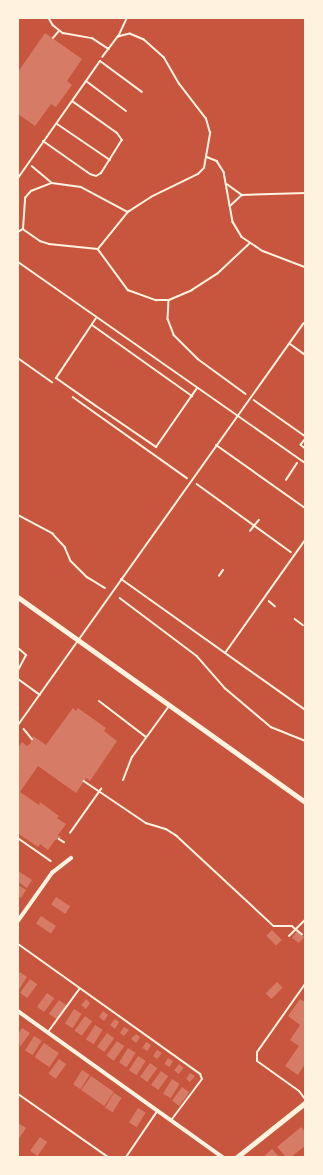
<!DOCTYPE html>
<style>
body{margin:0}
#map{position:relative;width:323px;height:1175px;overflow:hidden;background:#c8553d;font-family:"Fira Sans Condensed",sans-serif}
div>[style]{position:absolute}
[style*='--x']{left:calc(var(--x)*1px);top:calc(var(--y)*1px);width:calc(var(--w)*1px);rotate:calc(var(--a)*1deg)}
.building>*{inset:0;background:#d67c66;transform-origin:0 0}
.path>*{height:1.5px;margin:-0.75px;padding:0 0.75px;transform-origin:0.75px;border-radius:0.75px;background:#fff3e0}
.service>*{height:2px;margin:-1px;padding:0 1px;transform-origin:1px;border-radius:1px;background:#fff3e0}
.minor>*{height:3.5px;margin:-1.75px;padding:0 1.75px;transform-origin:1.75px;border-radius:1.75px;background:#fff3e0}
.tertiary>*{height:4.5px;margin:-2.25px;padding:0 2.25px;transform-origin:2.25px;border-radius:2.25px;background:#fff3e0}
span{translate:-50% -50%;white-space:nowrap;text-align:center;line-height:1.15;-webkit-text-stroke:4px #fff3e0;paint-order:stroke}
.frame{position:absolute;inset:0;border:19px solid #fff3e0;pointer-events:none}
</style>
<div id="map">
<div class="building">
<i style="clip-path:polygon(45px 33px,82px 59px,67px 81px,72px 85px,56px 107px,51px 104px,35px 126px,18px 114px,18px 72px)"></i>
<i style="clip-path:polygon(73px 708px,76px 711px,78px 708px,106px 728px,104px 731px,117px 741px,90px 781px,86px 778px,76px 793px,38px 766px,20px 792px,39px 805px,40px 802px,59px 816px,57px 818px,66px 824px,58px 835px,61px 837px,59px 839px,55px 840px,48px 850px,40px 844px,38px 847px,19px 834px,18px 748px,22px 742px,27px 746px,30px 744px,33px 736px,46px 745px)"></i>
<i style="clip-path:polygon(18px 871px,32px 880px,27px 888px,18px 882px)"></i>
<i style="clip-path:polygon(18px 885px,26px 890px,21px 898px,18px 896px)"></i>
<i style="left:56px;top:897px;width:17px;height:9px;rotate:33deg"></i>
<i style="left:41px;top:916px;width:18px;height:9px;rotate:34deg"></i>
<i style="left:272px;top:930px;width:14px;height:8px;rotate:45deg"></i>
<i style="clip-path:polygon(297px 931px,304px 937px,299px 943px,292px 938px)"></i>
<i style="clip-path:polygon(20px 972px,27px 977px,18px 991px,18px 975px)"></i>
<i style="left:30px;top:979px;width:9px;height:17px;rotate:36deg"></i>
<i style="left:277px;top:982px;width:8px;height:16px;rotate:45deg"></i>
<i style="left:47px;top:993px;width:9px;height:17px;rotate:36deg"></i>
<i style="clip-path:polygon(86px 999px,90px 1003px,86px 1009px,81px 1005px)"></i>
<i style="clip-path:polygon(300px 999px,305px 1002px,305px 1064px,298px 1075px,285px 1066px,299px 1046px,290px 1040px,300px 1025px,288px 1016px)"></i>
<i style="left:59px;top:1000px;width:9px;height:17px;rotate:36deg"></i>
<i style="left:74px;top:1009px;width:9px;height:17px;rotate:32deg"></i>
<i style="clip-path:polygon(103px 1011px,108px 1015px,104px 1021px,99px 1017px)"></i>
<i style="left:85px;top:1016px;width:9px;height:18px;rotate:36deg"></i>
<i style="clip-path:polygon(115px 1019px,119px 1022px,115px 1029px,110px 1025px)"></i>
<i style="left:95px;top:1025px;width:9px;height:17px;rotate:32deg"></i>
<i style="clip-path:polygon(124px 1027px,129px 1030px,124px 1036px,120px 1033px)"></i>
<i style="clip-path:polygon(22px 1028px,30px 1033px,20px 1047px,18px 1034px)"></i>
<i style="left:107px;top:1033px;width:9px;height:17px;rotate:36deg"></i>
<i style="clip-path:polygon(136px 1034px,140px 1037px,136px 1043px,131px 1039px)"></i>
<i style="left:34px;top:1036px;width:9px;height:17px;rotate:32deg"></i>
<i style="left:117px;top:1041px;width:9px;height:18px;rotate:36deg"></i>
<i style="left:146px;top:1042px;width:6px;height:7px;rotate:31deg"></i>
<i style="left:44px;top:1043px;width:18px;height:17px;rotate:34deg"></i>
<i style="left:128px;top:1048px;width:9px;height:17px;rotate:32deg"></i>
<i style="clip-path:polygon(157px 1050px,162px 1053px,157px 1059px,153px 1056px)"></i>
<i style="left:138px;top:1056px;width:9px;height:17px;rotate:32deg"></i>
<i style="left:168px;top:1058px;width:6px;height:7px;rotate:31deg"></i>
<i style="left:59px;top:1059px;width:9px;height:18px;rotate:36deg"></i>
<i style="left:150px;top:1063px;width:9px;height:17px;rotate:36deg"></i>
<i style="left:179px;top:1064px;width:6px;height:8px;rotate:39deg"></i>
<i style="left:82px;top:1070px;width:9px;height:17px;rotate:32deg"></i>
<i style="left:161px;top:1071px;width:9px;height:17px;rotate:36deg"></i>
<i style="clip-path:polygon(190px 1073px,195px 1076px,190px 1082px,186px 1079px)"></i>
<i style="left:91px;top:1076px;width:28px;height:17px;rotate:35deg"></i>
<i style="left:172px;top:1079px;width:9px;height:17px;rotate:32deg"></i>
<i style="left:182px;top:1087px;width:9px;height:17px;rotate:36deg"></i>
<i style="left:114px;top:1093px;width:9px;height:17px;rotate:32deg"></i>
<i style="left:138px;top:1108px;width:9px;height:17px;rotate:32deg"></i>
<i style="clip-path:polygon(18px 1123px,26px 1128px,18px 1140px)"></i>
<i style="clip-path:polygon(301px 1127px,305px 1132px,305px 1146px,291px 1157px,286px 1157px,277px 1147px)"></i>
<i style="left:40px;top:1137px;width:9px;height:17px;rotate:36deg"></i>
<i style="clip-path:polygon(272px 1149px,279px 1157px,263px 1157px)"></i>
</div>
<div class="path">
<i style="--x:49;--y:18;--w:8;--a:60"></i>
<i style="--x:53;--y:25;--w:13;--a:39"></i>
<i style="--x:63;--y:33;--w:29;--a:10"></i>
<i style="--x:92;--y:38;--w:20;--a:33"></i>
<i style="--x:118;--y:37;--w:21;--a:-65"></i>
<i style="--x:53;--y:38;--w:9;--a:-49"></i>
<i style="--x:207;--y:157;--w:11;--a:22"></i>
<i style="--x:217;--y:161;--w:13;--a:58"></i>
<i style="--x:224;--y:172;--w:51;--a:79.8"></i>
<i style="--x:233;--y:222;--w:17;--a:59"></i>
<i style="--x:242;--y:237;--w:25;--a:34"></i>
<i style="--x:263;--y:251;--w:45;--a:20.9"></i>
<i style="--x:32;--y:166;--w:26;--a:40"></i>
<i style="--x:227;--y:184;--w:19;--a:36"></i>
<i style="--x:230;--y:206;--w:16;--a:-43"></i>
<i style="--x:242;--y:195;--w:63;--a:-1.8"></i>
<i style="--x:23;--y:229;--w:31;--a:-86"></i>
<i style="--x:25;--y:198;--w:9;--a:-49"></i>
<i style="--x:31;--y:191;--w:22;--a:-21"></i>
<i style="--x:52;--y:183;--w:29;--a:8"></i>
<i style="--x:81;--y:187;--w:53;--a:28"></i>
<i style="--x:18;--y:232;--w:6;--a:-31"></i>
<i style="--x:23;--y:229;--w:21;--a:35"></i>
<i style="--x:40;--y:241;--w:9;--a:18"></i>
<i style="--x:49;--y:244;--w:49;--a:5.8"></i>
<i style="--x:98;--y:249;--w:51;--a:53.8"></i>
<i style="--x:128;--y:290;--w:30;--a:20"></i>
<i style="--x:156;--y:300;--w:13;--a:0"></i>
<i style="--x:169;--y:300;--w:25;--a:-23"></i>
<i style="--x:192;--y:290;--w:30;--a:-33"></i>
<i style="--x:217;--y:274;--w:44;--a:-43.2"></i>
<i style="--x:98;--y:249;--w:48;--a:-51"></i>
<i style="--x:128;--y:212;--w:27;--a:-33"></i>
<i style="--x:151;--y:197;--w:52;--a:-26.1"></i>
<i style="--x:198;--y:174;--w:8;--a:-45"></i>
<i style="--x:204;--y:168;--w:36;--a:-80"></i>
<i style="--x:210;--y:133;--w:15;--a:-106"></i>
<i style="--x:206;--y:119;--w:44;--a:-127.6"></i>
<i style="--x:179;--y:84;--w:30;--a:-120"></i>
<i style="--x:164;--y:58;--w:27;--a:-138"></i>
<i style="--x:144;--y:40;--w:15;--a:-157"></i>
<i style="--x:130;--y:34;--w:12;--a:166"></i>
<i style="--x:118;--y:37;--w:25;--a:127"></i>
<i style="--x:169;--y:300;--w:19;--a:93"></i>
<i style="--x:168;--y:319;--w:17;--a:69"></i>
<i style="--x:174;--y:335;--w:34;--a:45"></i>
<i style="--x:198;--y:359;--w:59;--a:36.1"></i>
<i style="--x:18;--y:358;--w:42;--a:35.2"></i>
<i style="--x:73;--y:397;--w:140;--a:35.4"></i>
<i style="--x:254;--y:400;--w:62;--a:35.2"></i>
<i style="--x:305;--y:440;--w:6;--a:129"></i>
<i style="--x:301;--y:445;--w:5;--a:37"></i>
<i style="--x:286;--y:480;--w:20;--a:-57"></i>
<i style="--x:197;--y:484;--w:116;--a:35.9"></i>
<i style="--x:18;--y:515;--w:40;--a:28"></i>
<i style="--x:53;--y:534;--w:18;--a:47"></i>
<i style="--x:65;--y:547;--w:15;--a:67"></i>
<i style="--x:71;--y:561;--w:23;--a:45"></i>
<i style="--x:87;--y:577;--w:21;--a:31"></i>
<i style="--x:250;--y:531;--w:14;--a:-51"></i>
<i style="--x:219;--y:576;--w:7;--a:-56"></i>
<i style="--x:120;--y:598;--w:96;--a:37"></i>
<i style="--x:197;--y:656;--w:43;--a:48.8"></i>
<i style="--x:225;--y:688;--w:60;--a:40.3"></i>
<i style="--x:271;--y:727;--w:37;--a:22"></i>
<i style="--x:269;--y:601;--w:8;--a:40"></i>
<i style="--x:295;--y:619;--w:10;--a:37"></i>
<i style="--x:24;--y:729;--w:13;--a:51"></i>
<i style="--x:84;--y:781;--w:75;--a:34.1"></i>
<i style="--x:146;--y:823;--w:21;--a:17"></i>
<i style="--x:166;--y:829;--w:13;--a:32"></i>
<i style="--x:177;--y:836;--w:132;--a:42.9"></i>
<i style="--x:274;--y:926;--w:18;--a:0"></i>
<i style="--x:292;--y:926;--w:13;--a:39"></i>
<i style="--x:70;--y:833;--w:54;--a:-54.8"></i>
<i style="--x:18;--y:838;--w:40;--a:34.9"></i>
<i style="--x:59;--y:839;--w:6;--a:31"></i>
<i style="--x:289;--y:936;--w:23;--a:-45"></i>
</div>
<div class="service">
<i style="--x:86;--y:81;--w:50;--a:36.9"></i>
<i style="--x:57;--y:124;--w:64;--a:34.2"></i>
<i style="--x:43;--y:141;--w:57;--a:35.1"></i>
<i style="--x:90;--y:174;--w:6;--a:18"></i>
<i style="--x:96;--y:176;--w:6;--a:-31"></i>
<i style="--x:101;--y:173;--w:39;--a:-58"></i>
<i style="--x:122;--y:140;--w:9;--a:-126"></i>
<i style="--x:117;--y:133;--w:55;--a:-144.6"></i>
<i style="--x:18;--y:178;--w:143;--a:-55"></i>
<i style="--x:100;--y:61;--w:52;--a:36.4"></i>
<i style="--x:18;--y:262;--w:350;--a:35"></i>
<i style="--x:96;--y:318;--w:72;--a:123.7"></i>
<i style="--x:56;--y:378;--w:49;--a:35"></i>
<i style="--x:96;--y:406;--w:73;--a:34.3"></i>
<i style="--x:156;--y:447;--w:72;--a:-55.2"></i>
<i style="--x:92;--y:325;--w:123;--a:35.4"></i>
<i style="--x:290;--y:344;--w:19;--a:36"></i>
<i style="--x:216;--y:445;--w:109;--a:35.3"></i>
<i style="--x:121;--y:579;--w:226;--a:35.4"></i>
<i style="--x:18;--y:648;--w:11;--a:41"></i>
<i style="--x:26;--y:655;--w:17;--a:118"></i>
<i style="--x:225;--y:653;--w:138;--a:-54.7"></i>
<i style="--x:18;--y:679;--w:27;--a:36"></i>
<i style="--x:99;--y:701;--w:59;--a:37.5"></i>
<i style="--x:18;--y:725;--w:493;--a:-54.6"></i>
<i style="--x:123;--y:780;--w:25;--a:-69"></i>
<i style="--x:132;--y:757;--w:63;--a:-54"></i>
<i style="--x:18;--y:944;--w:224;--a:35.5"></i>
<i style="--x:200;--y:1074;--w:5;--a:68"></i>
<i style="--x:202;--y:1079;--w:50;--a:126.9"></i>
<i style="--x:305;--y:984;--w:83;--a:125.2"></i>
<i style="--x:257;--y:1052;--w:9;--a:90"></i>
<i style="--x:257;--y:1061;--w:52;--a:35.5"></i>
<i style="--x:299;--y:1091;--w:10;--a:53"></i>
<i style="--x:48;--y:1032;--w:54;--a:-54"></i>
<i style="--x:18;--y:1094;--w:110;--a:35"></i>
<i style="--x:126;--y:1157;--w:57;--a:-55.8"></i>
</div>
<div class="minor">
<i style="--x:18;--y:921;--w:59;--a:-54.7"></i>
<i style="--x:52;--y:873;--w:24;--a:-38"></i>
<i style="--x:18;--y:1011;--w:252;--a:35.5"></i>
</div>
<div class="tertiary">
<i style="--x:18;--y:597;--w:353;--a:35.5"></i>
<i style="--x:237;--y:1157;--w:87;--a:-38.5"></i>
</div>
<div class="frame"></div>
</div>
